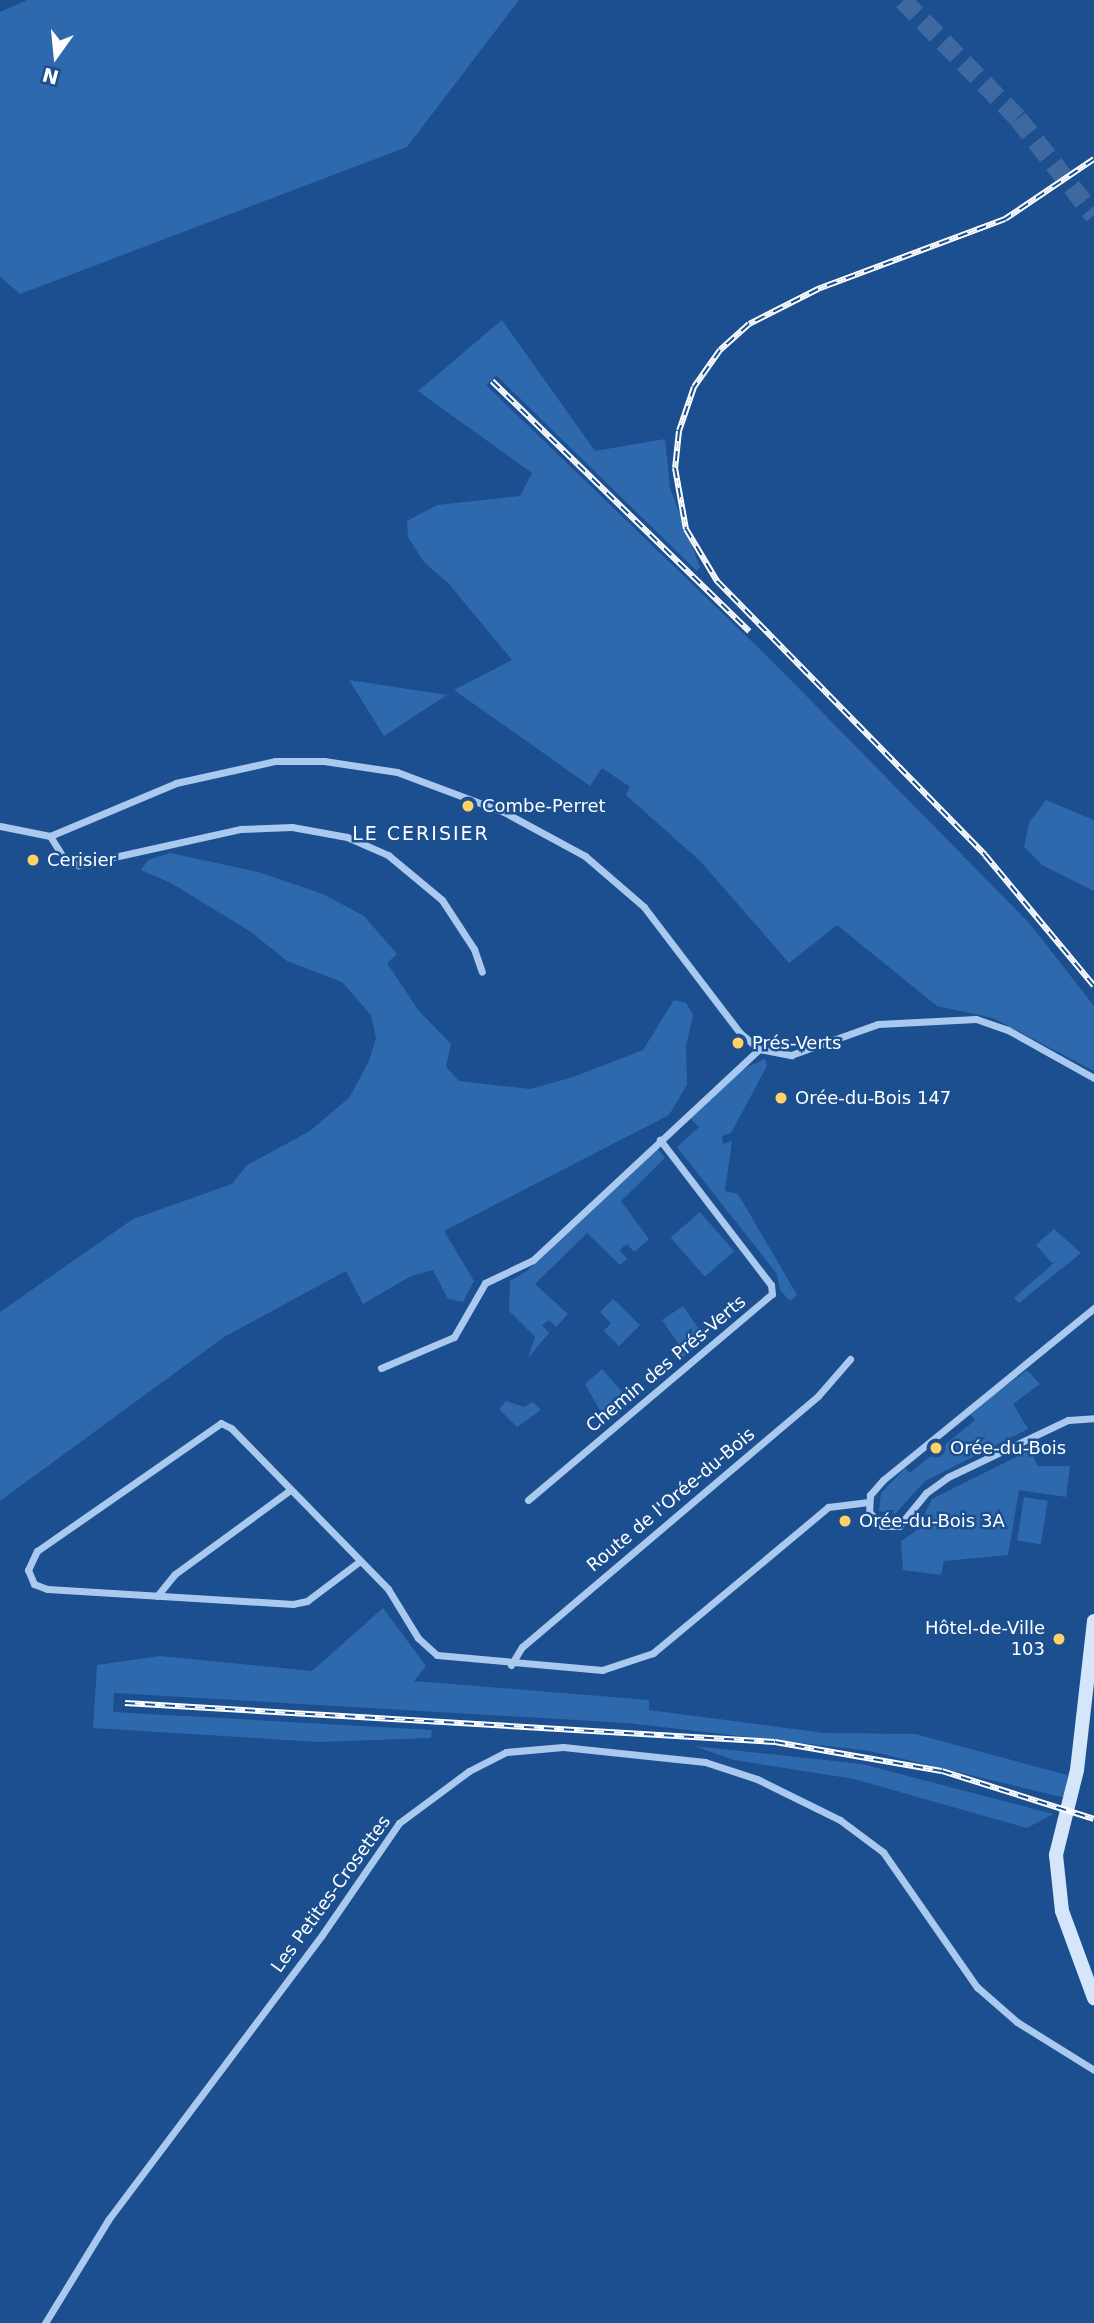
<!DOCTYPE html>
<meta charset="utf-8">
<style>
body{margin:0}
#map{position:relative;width:1094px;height:2323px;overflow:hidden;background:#1b4f8f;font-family:"DejaVu Sans",sans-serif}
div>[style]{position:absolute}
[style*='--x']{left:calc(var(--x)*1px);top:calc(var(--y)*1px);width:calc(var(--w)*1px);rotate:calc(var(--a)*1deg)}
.green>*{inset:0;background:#2e69ad;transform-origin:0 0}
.trunk-tunnel>*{height:19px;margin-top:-9.5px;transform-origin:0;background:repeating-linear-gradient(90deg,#3d69a0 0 19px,transparent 0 29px)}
.minor>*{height:7px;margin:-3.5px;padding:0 3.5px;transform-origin:3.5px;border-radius:3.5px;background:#a9c9ee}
.secondary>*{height:14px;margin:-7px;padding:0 7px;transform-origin:7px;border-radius:7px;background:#d6e6fa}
.rail>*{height:6px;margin-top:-3px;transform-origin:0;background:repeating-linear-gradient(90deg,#1b4f8f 0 10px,#fff 0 20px);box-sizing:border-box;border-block:2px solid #fff}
.dots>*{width:19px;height:19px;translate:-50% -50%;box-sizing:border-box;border:4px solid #1b4f8f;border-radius:50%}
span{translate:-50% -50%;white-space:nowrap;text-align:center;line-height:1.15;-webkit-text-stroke:5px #1b4f8f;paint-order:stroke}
.poi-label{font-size:18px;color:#fff}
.left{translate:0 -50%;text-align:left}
.right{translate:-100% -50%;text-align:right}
.street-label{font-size:18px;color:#fff}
.neighbourhood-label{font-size:19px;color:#fff;letter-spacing:2px}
.north{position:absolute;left:21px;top:21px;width:70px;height:70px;-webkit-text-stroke:5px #1b4f8f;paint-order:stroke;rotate:195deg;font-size:19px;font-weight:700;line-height:28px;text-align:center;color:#fff}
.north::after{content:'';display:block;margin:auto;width:24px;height:32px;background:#fff;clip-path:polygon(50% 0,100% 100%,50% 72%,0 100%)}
</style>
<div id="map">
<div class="green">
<i style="clip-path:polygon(27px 0,519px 0,407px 147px,20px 294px,0 277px,0 12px)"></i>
<i style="clip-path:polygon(502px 320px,595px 451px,665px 439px,670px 488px,700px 567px,697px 571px,496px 375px,486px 385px,772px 661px,1030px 924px,1094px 1006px,1094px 1071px,993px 1018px,937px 1006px,837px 925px,789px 963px,701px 862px,626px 795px,630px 787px,602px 768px,590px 786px,454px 690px,512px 660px,449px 584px,424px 562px,408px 537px,407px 521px,437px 505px,520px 496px,532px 473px,418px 391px)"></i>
<i style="clip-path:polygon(349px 680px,447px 695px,384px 736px)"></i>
<i style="clip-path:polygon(1046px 800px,1094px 820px,1094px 891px,1042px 865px,1024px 847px,1029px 823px)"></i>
<i style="clip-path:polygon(170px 853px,258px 872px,323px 894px,364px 916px,397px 954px,387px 963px,419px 1011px,451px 1044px,446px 1067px,459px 1081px,531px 1089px,573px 1077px,643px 1050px,674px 1000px,686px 1003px,693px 1015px,686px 1046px,687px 1085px,669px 1115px,444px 1231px,474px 1281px,463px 1302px,448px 1299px,433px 1270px,411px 1276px,363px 1304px,346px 1271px,224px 1337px,0 1501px,0 1312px,133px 1219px,232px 1184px,247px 1165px,310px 1131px,349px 1098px,369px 1061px,376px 1038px,371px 1015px,342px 982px,287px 961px,251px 932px,171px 883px,141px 870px,148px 860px)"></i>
<i style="clip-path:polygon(765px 1059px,767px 1066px,731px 1133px,722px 1136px,723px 1144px,732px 1141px,725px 1191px,738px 1194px,797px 1295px,790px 1301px,780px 1290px,777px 1274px,677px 1147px,699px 1127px,689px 1117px,743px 1069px)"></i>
<i style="clip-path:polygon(657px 1148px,665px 1158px,621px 1201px,649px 1239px,634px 1252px,627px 1244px,623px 1247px,620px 1251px,627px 1259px,620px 1265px,587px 1233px,535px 1284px,568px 1314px,556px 1327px,549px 1320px,542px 1325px,549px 1333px,528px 1358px,535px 1337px,509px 1311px,510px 1281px,527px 1271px)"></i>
<i style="left:700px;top:1212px;width:52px;height:39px;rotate:49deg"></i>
<i style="clip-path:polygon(1054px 1229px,1081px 1253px,1019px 1303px,1014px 1298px,1056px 1261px,1052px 1263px,1036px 1245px)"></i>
<i style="clip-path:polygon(613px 1299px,640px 1325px,619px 1346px,604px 1331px,611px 1323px,600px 1312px)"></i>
<i style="clip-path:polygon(683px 1306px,705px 1338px,701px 1341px,697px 1336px,690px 1340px,695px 1348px,681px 1358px,678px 1353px,682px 1349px,662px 1320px)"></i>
<i style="clip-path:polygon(602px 1369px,630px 1401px,625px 1407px,620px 1401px,606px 1421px,585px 1384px)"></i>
<i style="clip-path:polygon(1027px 1370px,1040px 1384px,1013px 1404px,1028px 1429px,925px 1481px,895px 1514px,879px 1511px,881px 1493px,905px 1468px,910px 1473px,975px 1420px,969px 1413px)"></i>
<i style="clip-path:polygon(506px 1401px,524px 1407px,533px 1402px,541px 1410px,517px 1427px,499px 1409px)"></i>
<i style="clip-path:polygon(1030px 1450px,1038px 1466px,1070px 1466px,1066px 1497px,1019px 1490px,1008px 1555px,944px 1561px,941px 1575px,903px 1570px,901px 1541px,916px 1531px,932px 1499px)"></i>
<i style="left:1024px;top:1497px;width:24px;height:44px;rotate:9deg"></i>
<i style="clip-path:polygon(383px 1608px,426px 1666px,414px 1681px,649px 1700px,649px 1710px,824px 1733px,915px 1734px,1067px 1775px,1066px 1798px,870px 1751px,627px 1723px,114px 1693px,113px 1712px,432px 1730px,431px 1738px,320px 1742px,93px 1728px,97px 1665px,160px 1656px,312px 1671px)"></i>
<i style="clip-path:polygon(694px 1746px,862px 1764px,1053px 1814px,1027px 1828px,854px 1779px,734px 1760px)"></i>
</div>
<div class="trunk-tunnel">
<i style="--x:903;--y:0;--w:165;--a:45.7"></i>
<i style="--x:1018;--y:118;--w:123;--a:51.9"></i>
</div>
<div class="minor">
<i style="--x:0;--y:826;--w:51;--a:11.3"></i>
<i style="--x:50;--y:836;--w:137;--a:-22.8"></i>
<i style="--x:176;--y:783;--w:101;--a:-12.5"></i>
<i style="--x:275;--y:761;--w:49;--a:0"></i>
<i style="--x:324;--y:761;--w:74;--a:8.6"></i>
<i style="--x:397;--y:772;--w:114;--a:20.5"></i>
<i style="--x:504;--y:812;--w:92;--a:28.5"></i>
<i style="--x:585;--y:856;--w:78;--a:40.8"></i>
<i style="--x:644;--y:907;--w:158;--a:52.7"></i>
<i style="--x:740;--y:1033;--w:25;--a:40"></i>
<i style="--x:759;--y:1049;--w:33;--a:11"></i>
<i style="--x:791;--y:1055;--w:92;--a:-19.6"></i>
<i style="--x:878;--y:1024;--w:98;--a:-2.9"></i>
<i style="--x:976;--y:1019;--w:34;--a:19"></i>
<i style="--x:1008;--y:1030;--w:98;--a:29.2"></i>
<i style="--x:50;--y:836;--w:26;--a:58"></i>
<i style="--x:64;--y:858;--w:16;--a:27"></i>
<i style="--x:78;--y:865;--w:167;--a:-12.5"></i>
<i style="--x:241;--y:829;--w:51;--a:-2.2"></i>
<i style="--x:292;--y:827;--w:56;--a:10.3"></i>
<i style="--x:347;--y:837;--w:45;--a:23.7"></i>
<i style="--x:388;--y:855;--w:70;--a:39.8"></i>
<i style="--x:442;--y:900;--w:59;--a:56.9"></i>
<i style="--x:474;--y:949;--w:24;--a:71"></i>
<i style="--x:1094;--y:1308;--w:272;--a:140.8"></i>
<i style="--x:883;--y:1480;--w:20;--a:131"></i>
<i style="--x:870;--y:1495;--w:17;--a:93"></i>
<i style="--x:869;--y:1512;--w:19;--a:47"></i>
<i style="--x:882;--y:1526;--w:17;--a:0"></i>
<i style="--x:899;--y:1526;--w:43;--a:-50.7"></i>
<i style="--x:926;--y:1493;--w:27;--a:-36"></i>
<i style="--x:948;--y:1477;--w:133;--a:-25.4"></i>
<i style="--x:1068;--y:1420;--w:26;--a:-4"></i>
<i style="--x:381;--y:1368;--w:79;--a:-23"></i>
<i style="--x:454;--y:1337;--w:62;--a:-60.1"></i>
<i style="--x:485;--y:1283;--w:53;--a:-25.6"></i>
<i style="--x:533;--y:1260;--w:309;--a:-43"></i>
<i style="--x:528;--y:1500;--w:319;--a:-40.2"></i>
<i style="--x:772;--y:1294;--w:9;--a:-96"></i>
<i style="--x:771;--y:1285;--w:183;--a:-127.4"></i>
<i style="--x:360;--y:1561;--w:66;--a:143"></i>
<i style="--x:307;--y:1601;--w:14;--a:168"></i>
<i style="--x:293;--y:1604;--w:246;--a:-176.5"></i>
<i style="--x:47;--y:1589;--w:14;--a:-159"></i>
<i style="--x:34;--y:1584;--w:15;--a:-113"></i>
<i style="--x:28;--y:1570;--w:21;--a:-65"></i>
<i style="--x:37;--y:1551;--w:224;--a:-34.8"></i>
<i style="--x:221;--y:1423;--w:11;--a:27"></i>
<i style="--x:231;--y:1428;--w:225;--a:45.7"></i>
<i style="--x:388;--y:1589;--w:57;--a:58.5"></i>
<i style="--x:418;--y:1638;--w:25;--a:42"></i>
<i style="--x:437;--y:1655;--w:166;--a:5.2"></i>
<i style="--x:602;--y:1670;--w:54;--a:-18.4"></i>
<i style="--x:653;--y:1653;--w:228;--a:-39.8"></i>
<i style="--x:828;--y:1507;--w:39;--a:-7"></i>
<i style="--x:157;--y:1596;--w:28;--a:-51"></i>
<i style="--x:175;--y:1574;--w:141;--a:-36.1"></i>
<i style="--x:511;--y:1665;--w:21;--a:-59"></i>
<i style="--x:522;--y:1647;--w:388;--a:-40.3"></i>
<i style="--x:818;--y:1396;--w:49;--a:-49.1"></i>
<i style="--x:45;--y:2323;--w:121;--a:-58.5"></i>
<i style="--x:108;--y:2220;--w:356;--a:-53.1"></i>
<i style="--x:322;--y:1935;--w:136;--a:-55.5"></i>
<i style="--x:399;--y:1823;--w:87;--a:-36.6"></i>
<i style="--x:469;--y:1771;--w:42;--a:-27.2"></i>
<i style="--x:506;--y:1752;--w:57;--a:-5"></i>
<i style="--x:563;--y:1747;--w:143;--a:6"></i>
<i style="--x:705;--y:1762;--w:55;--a:18.1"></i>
<i style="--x:757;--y:1779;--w:93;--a:26.3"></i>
<i style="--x:840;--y:1820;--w:54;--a:36.7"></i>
<i style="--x:883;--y:1852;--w:165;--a:55.2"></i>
<i style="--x:977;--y:1987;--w:53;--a:41.2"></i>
<i style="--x:1017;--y:2022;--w:91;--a:31.9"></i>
</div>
<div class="secondary">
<i style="--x:1094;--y:1621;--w:150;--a:96.5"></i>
<i style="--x:1077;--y:1770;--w:88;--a:103.9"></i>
<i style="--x:1056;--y:1855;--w:56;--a:83.9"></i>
<i style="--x:1062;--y:1911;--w:93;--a:69.8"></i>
</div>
<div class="rail">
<i style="--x:1094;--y:159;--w:107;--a:146"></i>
<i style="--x:1005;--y:219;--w:200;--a:159.5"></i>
<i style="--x:818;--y:289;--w:77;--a:153.1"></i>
<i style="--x:749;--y:324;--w:39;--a:138"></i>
<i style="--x:720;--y:350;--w:45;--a:125.1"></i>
<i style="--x:694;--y:387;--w:46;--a:108.8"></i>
<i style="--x:679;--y:431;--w:37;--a:96"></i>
<i style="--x:675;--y:468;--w:62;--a:79.8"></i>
<i style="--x:686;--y:529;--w:61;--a:59.2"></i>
<i style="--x:717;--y:581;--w:383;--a:45.6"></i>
<i style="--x:985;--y:855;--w:170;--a:50.2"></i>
<i style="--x:492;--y:381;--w:359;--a:44.2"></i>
<i style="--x:125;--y:1703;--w:651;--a:3.43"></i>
<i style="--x:775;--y:1742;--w:169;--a:9.9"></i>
<i style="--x:942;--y:1771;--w:159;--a:17.5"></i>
</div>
<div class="dots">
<i style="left:468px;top:806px;background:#ffd166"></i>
<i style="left:33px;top:860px;background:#ffd166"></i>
<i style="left:738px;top:1043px;background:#ffd166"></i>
<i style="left:781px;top:1098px;background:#ffd166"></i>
<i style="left:936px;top:1448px;background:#ffd166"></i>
<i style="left:845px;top:1521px;background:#ffd166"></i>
<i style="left:1059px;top:1639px;background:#ffd166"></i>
</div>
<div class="poi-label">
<span class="left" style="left:482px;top:806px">Combe-Perret</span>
<span class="left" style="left:47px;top:860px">Cerisier</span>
<span class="left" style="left:752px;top:1043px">Prés-Verts</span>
<span class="left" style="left:795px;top:1098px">Orée-du-Bois 147</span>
<span class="left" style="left:950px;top:1448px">Orée-du-Bois</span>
<span class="left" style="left:859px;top:1521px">Orée-du-Bois 3A</span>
<span class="right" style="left:1045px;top:1639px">Hôtel-de-Ville<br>103</span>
</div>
<div class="street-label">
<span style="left:666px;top:1364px;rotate:-40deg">Chemin des Prés-Verts</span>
<span style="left:671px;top:1500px;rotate:-40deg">Route de l'Orée-du-Bois</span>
<span style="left:331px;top:1894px;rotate:-54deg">Les Petites-Crosettes</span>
</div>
<div class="neighbourhood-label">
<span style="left:421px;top:834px">LE CERISIER</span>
</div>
<div class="north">N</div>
</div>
